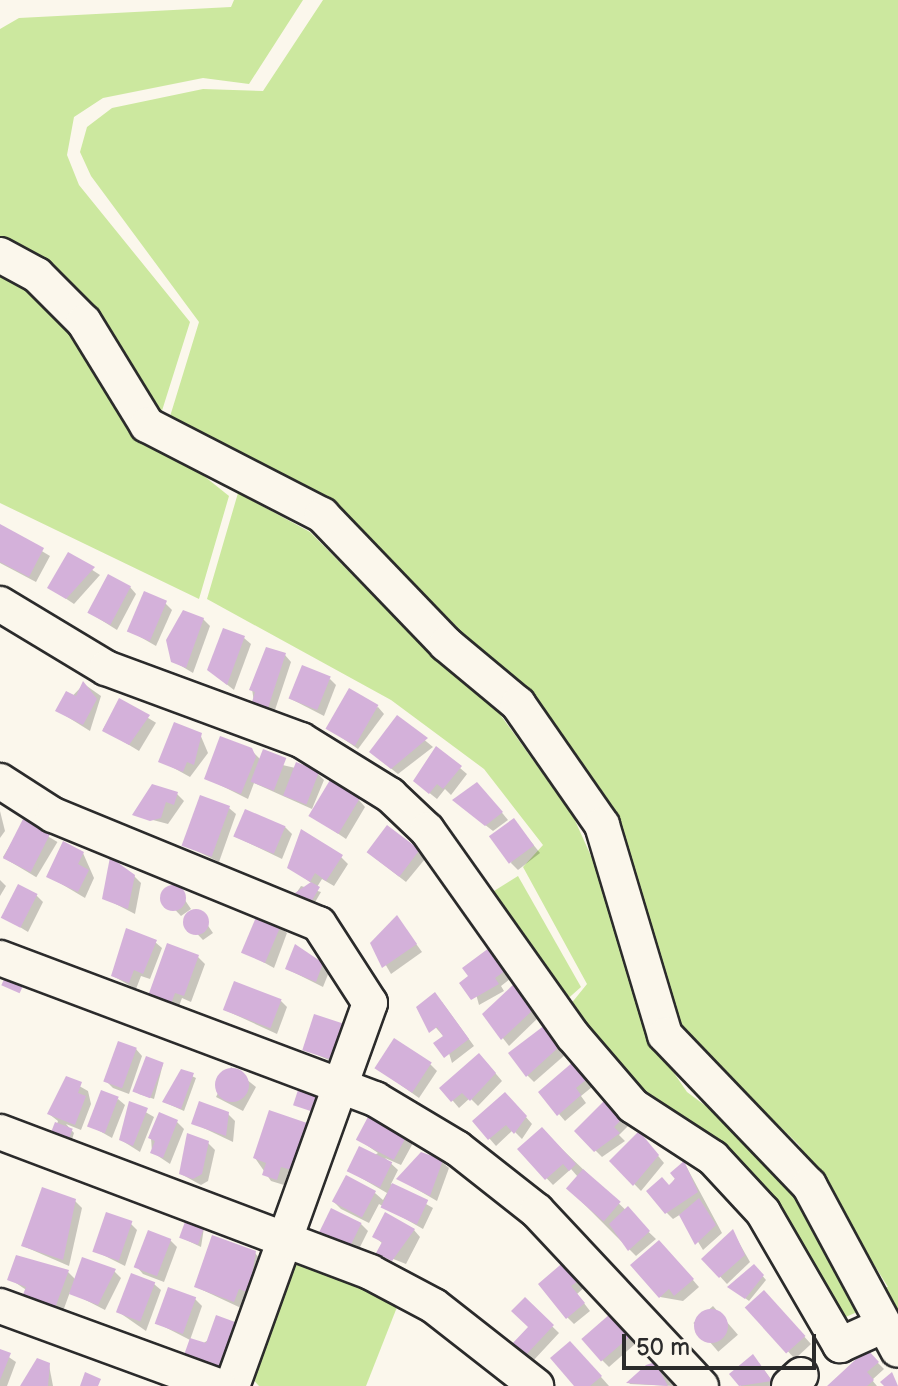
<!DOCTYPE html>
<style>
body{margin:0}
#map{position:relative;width:898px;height:1386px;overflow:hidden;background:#fbf7ec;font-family:"Balsamiq Sans",sans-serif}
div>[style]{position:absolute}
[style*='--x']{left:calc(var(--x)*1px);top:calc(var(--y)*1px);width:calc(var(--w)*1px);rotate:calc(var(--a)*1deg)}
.green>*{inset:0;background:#cce89f}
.shadow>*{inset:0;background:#0003;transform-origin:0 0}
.building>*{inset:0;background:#d4b1da;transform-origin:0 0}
.round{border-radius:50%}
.roads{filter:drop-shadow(2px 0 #2b2b2b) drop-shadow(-2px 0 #2b2b2b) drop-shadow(0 2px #2b2b2b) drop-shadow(0 -2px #2b2b2b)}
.minor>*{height:34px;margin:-17px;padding:0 17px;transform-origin:17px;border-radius:17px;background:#fbf7ec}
span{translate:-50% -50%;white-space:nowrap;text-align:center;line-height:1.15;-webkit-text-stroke:7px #fbf7ec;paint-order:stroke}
.scale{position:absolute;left:622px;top:1334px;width:194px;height:36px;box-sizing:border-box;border:4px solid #2b2b2b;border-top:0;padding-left:10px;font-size:24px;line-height:28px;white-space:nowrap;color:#2b2b2b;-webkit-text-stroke:6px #fbf7ec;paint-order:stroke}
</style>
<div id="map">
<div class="green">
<i style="clip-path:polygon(234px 0,303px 0,249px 84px,203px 78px,103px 98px,74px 117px,67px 155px,79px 185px,190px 322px,154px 436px,229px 496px,199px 599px,0 503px,0 29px,19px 18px,231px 7px)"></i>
<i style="clip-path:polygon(323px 0,898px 0,898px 1328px,882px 1301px,839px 1320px,772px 1196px,720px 1142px,640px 1087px,570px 1005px,587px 984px,523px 867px,543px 845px,484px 769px,391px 700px,207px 599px,238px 493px,310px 532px,433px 657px,497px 710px,573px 816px,618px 916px,650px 1038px,687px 1092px,742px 1133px,795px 1194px,859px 1290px,888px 1287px,799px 1145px,681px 1031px,603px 792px,523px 692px,335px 506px,168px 423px,199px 322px,91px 176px,80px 152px,87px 127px,112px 108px,203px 89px,263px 91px)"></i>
<i style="clip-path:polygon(518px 876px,581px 987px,563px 1003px,486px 896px)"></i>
<i style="clip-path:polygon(301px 1258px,399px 1302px,366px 1386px,259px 1386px,249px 1375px,292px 1262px)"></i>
</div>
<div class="shadow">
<i style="clip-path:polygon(0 526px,50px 556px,36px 582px,0 563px)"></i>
<i style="clip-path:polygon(68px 554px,100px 575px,74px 604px,50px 588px)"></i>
<i style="clip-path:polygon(130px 587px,136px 594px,117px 630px,90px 613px)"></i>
<i style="clip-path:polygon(165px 603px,172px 610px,156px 646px,128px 630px)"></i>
<i style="clip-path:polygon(203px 619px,210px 626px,193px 673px,173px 661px)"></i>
<i style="clip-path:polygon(244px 638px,251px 644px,234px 690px,216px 676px)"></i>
<i style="clip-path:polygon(285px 655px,291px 662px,274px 713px,254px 702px,252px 689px)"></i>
<i style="clip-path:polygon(330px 679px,336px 685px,324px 716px,291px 699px)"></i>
<i style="clip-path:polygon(84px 684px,101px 696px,90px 731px,58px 711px)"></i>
<i style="left:120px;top:701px;width:42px;height:33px;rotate:31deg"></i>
<i style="clip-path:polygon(378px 707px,384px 714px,358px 749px,328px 728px)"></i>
<i style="clip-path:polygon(398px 718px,433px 747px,398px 774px,378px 758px)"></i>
<i style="clip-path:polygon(200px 734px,208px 753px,190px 777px,161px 761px)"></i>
<i style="clip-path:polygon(251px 750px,261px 760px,317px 773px,324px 780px,312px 809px,254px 783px,248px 799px,206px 778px)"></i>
<i style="clip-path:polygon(460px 768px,467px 774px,451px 795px,445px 789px,437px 799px,422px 787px)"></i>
<i style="clip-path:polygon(484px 791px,508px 820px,493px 831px,462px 807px)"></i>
<i style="clip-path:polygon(177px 794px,184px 801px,168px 824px,134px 815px)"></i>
<i style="clip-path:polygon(359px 800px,365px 807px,346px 839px,312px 816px)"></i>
<i style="clip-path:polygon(229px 808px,236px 814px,219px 862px,185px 845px)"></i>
<i style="clip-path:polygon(0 811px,5px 831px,0 838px)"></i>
<i style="left:24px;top:822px;width:39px;height:41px;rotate:31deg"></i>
<i style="clip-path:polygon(285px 827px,292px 834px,282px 859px,236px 837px)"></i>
<i style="clip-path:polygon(520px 828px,540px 853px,518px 870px,511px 863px)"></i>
<i style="clip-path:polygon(418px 852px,425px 859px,406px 882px,375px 858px)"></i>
<i style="clip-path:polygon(83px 853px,94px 878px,85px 898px,48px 876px)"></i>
<i style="clip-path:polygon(341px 857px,348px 864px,334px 886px,322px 879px,317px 887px,289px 867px)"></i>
<i style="clip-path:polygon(134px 876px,141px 883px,135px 914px,104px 898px)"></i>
<i style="clip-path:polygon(0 880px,6px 886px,0 896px)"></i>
<i style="clip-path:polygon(301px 886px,321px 892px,314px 904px,297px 892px)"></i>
<i style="clip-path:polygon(176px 887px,191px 909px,181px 916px,163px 897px)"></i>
<i style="clip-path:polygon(36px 895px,43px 902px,28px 932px,5px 918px)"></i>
<i style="clip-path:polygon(198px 911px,213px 933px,203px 940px,185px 921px)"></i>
<i style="clip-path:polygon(397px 917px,422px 952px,391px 974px,373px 943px)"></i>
<i style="clip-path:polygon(280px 927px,287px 933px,274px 968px,245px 952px)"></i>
<i style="clip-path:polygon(155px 942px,162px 948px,150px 979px,141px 976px,136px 989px,113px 976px)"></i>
<i style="clip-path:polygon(198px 957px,205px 964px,191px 1002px,182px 998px,178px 1009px,157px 1002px)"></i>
<i style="clip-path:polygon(495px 958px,510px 979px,501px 986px,504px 991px,479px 1005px,471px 976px)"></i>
<i style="clip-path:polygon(322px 965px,329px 972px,323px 987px,287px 969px)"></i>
<i style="clip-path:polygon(523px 991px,540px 1016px,509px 1046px,484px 1014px)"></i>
<i style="clip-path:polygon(281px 1001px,287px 1007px,277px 1034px,225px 1010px)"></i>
<i style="clip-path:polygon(442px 1002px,474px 1046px,452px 1063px,444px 1037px,418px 1007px)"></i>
<i style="clip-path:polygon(343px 1025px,350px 1032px,340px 1065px,304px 1049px)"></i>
<i style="clip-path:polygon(545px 1028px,566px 1054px,534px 1082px,527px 1075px)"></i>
<i style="clip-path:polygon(136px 1049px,142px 1056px,129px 1094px,113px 1088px,106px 1081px)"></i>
<i style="clip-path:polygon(486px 1062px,502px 1081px,478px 1106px,470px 1098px,459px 1108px,442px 1088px)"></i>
<i style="clip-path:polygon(163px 1064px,154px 1099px,139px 1094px,136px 1091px)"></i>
<i style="clip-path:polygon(430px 1064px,437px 1071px,419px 1098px,377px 1068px)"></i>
<i style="clip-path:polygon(231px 1067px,256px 1087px,243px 1111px,216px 1097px)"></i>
<i style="clip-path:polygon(181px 1071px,196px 1078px,184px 1111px,164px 1102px)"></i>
<i style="clip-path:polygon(579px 1071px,592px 1087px,581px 1096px,586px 1103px,565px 1121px,559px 1114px)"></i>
<i style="clip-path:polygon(67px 1079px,88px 1091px,91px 1104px,81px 1130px,66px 1124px,74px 1133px,70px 1146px,52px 1138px,58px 1121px,49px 1114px)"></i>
<i style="clip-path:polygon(118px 1099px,125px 1105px,112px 1138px,89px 1125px)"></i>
<i style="clip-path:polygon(512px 1101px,532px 1124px,522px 1139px,513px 1130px,496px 1146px,475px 1122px)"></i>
<i style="clip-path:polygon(607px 1101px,630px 1124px,619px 1135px,625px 1141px,602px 1157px,576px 1131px)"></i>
<i style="clip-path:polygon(130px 1103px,154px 1117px,140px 1152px,121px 1140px)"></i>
<i style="clip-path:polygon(228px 1114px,235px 1121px,233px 1142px,193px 1123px)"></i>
<i style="clip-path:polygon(177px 1122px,184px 1129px,170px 1164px,152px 1152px,151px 1138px)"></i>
<i style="clip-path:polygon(306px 1125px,313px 1132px,298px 1176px,288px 1173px,284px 1185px,271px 1181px,255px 1158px)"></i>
<i style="clip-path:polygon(542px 1130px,656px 1239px,636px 1256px,574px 1194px,578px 1177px,571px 1169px,553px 1185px,520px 1150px)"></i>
<i style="clip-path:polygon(406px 1137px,413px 1143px,401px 1165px,385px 1158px,398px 1170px,391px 1184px,433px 1208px,423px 1229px,379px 1204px,369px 1223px,341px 1209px,334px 1202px,375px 1193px,383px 1200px,387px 1193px,349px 1171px,378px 1153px,359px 1140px)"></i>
<i style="clip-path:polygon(645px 1140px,664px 1163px,641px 1191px,612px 1161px)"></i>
<i style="clip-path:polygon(208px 1143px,215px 1150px,208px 1181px,201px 1185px,181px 1174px)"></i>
<i style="clip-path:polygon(442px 1162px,449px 1168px,437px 1201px,399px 1179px)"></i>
<i style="clip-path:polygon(685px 1164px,722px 1233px,703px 1250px,681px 1214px,673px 1219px,667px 1213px,669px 1187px)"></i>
<i style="clip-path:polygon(75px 1201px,82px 1208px,69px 1266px,23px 1246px)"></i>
<i style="clip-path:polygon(130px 1223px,137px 1230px,125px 1266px,95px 1251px)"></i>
<i style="clip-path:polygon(361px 1224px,368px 1231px,358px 1251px,321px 1234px)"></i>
<i style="clip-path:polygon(204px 1228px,201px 1247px,182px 1238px)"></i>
<i style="clip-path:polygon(414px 1230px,420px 1237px,406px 1264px,378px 1253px,383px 1244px,374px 1236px)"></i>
<i style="clip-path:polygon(733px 1232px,750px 1262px,727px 1284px,704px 1259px)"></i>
<i style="clip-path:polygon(170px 1240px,177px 1247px,164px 1282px,143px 1274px,137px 1267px)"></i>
<i style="clip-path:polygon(666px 1249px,699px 1287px,683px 1301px,660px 1297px)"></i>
<i style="clip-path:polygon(255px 1253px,261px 1260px,255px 1298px,246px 1295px,241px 1308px,196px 1287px)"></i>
<i style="clip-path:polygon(566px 1263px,586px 1286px,577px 1294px,590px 1311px,574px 1324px,567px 1317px)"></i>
<i style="clip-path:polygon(754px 1266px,766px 1280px,749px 1301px,733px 1289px)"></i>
<i style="clip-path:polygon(114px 1271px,121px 1278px,105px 1310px,70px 1292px,62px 1314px,10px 1279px,68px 1272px,76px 1280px)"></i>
<i style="clip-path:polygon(154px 1284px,161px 1290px,146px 1331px,120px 1313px)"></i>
<i style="clip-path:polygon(195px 1299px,202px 1306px,190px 1340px,157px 1323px)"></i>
<i style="clip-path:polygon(525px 1300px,559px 1333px,532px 1362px,513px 1345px,530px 1327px)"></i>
<i style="clip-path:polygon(771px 1300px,811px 1344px,795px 1359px,748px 1308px)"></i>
<i style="left:713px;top:1306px;width:38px;height:26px;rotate:49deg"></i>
<i style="clip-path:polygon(617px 1323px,635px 1344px,609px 1367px,602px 1360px)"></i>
<i style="clip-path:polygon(234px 1324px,241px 1331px,226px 1373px,186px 1354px)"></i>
<i style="clip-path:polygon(577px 1350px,609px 1386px,577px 1386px)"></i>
<i style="clip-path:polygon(0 1351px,16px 1362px,7px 1386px,0 1386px)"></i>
<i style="clip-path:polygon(867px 1352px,884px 1369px,872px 1380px,877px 1386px,830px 1386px)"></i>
<i style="clip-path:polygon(759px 1363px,776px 1386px,741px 1386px,731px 1374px)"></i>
<i style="clip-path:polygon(49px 1365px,53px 1386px,24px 1386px)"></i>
<i style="clip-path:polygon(654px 1365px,674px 1386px,629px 1384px)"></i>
</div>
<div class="building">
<i style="clip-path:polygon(0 524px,44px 548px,29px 577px,0 562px)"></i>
<i style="clip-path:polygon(68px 552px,95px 567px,66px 599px,47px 588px)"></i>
<i style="left:108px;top:574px;width:26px;height:44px;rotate:28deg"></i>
<i style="left:144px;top:591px;width:25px;height:44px;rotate:23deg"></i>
<i style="clip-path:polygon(183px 610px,204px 618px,186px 668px,171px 662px,166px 640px)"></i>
<i style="clip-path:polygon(223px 628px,245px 636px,227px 685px,207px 670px)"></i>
<i style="clip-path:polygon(266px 647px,286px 653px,268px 708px,252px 702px,255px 692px,249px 690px)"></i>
<i style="left:302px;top:665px;width:31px;height:36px;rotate:22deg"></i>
<i style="clip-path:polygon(83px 681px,97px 699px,83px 725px,55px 711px,66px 691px,76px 696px)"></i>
<i style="left:349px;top:688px;width:34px;height:47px;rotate:30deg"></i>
<i style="clip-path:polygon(119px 698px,150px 715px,129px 745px,102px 731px)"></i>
<i style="clip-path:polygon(397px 715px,428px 738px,391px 769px,369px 752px)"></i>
<i style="clip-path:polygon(174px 722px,202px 733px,194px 765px,187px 762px,183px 772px,158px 762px)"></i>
<i style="clip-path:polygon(220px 736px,252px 748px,256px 757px,241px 794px,204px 779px)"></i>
<i style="clip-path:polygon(436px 746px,462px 766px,443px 789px,437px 784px,429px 794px,413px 781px)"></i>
<i style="left:263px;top:749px;width:25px;height:35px;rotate:21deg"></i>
<i style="left:296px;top:762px;width:25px;height:36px;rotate:21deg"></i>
<i style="left:330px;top:780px;width:35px;height:42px;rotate:31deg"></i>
<i style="clip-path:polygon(477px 782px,503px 812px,485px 826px,452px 800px)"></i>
<i style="clip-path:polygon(152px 784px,178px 792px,174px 805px,166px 802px,161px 818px,150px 821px,132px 815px)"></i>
<i style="left:200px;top:795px;width:32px;height:54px;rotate:20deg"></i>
<i style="left:245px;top:809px;width:44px;height:30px;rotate:23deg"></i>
<i style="left:514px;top:818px;width:34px;height:31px;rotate:54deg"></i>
<i style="left:23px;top:819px;width:31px;height:44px;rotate:27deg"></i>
<i style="left:387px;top:825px;width:41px;height:34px;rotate:37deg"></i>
<i style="clip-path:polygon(301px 829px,343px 855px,326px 881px,315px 873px,310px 882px,287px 868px)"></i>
<i style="clip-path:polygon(63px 841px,84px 852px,78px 864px,89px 870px,78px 892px,46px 877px)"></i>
<i style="clip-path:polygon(110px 857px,135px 875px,128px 909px,102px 899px)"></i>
<i style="clip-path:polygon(311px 882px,320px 887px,311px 902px,295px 893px)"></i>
<i style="left:18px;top:884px;width:22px;height:38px;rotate:27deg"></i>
<i class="round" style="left:160px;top:885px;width:26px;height:26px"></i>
<i class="round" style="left:183px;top:909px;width:26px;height:26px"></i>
<i style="left:257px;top:915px;width:26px;height:41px;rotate:23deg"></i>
<i style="clip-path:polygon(397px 915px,417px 944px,382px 968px,370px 943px)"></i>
<i style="clip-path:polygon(126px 928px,157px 940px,143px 974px,134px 970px,129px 983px,111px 976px)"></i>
<i style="clip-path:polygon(167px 943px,199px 955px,184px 996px,175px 993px,171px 1004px,148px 996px)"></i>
<i style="clip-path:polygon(295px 944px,323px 963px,316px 982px,285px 969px)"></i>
<i style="clip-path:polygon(489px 948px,505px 971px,495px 978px,499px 984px,471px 1000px,459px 983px,468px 976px,462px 968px)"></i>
<i style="left:5px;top:977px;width:20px;height:9px;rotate:24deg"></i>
<i style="left:234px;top:981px;width:51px;height:31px;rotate:21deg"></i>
<i style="clip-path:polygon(516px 982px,535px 1008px,501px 1040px,482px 1014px)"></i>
<i style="clip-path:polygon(435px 992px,469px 1039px,444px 1058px,433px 1043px,443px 1036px,437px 1027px,429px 1033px,416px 1007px)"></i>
<i style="left:314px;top:1014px;width:32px;height:38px;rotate:18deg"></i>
<i style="clip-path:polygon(545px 1025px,560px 1046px,526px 1077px,508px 1053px)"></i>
<i style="left:394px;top:1038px;width:45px;height:36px;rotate:33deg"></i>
<i style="left:118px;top:1041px;width:20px;height:43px;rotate:20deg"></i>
<i style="clip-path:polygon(479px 1053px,496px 1073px,470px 1101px,462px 1093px,451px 1102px,439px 1088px)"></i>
<i style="left:146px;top:1056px;width:19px;height:38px;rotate:21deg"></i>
<i style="clip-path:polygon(573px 1062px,587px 1079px,576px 1088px,581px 1095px,557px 1116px,538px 1092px)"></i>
<i class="round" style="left:215px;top:1068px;width:34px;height:34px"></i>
<i style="clip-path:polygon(181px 1069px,194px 1073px,181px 1109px,162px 1102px)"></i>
<i style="clip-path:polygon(66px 1076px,82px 1082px,78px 1093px,86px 1096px,75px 1125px,47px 1114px)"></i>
<i style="left:101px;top:1090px;width:19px;height:39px;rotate:21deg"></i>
<i style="left:298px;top:1090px;width:20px;height:16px;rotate:18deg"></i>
<i style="clip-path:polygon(505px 1092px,527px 1116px,514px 1134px,506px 1125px,488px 1140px,472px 1121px)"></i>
<i style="clip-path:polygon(607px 1098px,625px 1116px,614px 1127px,620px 1133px,594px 1152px,574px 1131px)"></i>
<i style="clip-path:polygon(129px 1101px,148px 1108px,133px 1146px,119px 1140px)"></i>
<i style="clip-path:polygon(199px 1101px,229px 1112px,226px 1136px,191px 1124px)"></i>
<i style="clip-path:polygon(269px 1110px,307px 1123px,292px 1170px,281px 1167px,277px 1180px,262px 1175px,266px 1163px,253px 1158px)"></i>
<i style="clip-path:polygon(159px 1112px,178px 1120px,163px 1158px,150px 1153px,155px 1141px,148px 1138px)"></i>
<i style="left:369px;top:1115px;width:43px;height:28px;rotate:28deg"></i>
<i style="left:55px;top:1122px;width:19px;height:17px;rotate:21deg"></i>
<i style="clip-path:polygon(542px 1127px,576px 1164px,569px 1171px,563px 1164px,545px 1180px,517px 1149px)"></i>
<i style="clip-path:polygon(639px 1131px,659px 1155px,633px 1186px,609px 1161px)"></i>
<i style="clip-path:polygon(187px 1133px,209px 1141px,202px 1174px,193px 1179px,179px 1174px)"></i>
<i style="left:359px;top:1146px;width:37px;height:28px;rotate:26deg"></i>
<i style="clip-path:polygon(421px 1152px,443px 1160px,430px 1196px,396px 1179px)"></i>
<i style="clip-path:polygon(684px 1161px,698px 1192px,665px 1214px,646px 1191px,662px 1177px,669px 1185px,675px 1179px,670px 1173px)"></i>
<i style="left:583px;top:1169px;width:50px;height:26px;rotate:41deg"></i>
<i style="left:346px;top:1175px;width:34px;height:30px;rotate:28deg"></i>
<i style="left:392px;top:1183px;width:40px;height:27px;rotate:25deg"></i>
<i style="clip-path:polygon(42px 1187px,76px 1199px,63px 1260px,21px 1246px)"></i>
<i style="clip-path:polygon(699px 1198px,716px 1225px,695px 1245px,679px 1215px)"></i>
<i style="clip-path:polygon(628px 1206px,650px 1231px,628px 1251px,609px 1224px)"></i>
<i style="left:331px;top:1208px;width:34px;height:29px;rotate:26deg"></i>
<i style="left:106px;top:1212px;width:28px;height:42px;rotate:19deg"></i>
<i style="clip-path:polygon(385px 1212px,415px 1229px,392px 1261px,376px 1253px,382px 1242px,372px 1237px)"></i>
<i style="left:186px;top:1219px;width:20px;height:20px;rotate:20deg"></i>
<i style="clip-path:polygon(733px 1229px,745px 1255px,719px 1278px,701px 1259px)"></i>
<i style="left:148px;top:1230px;width:25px;height:40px;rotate:21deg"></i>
<i style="clip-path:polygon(212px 1235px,256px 1251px,249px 1293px,239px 1289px,234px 1302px,194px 1287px)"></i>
<i style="clip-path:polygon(659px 1240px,694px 1279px,674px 1296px,669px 1289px,659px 1298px,630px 1265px)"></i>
<i style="clip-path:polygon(16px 1255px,69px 1270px,55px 1308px,22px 1297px,26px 1287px,7px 1280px)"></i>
<i style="clip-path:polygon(82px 1257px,116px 1269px,98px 1305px,69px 1294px)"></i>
<i style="clip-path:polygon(566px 1260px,581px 1279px,571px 1286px,585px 1303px,566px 1319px,538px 1284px)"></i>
<i style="clip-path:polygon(754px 1264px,764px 1275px,745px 1299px,727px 1287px)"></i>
<i style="left:131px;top:1273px;width:26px;height:42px;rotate:21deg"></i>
<i style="left:168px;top:1287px;width:30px;height:39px;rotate:20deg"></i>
<i style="left:764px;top:1290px;width:62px;height:26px;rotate:48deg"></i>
<i style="clip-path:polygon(525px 1297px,554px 1325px,524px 1357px,511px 1345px,528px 1327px,511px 1311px)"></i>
<i class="round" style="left:694px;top:1309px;width:34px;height:34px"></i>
<i style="left:610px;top:1314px;width:30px;height:38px;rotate:49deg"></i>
<i style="clip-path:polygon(216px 1315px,235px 1322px,219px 1367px,184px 1355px,190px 1338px,206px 1343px)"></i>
<i style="clip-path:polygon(570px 1341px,602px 1376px,590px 1386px,574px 1386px,550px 1358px)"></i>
<i style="clip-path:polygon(0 1349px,11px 1353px,0 1380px)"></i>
<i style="clip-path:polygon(867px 1349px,879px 1362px,867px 1372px,874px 1380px,867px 1386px,827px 1386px)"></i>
<i style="clip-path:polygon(753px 1354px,772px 1381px,739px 1386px,729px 1374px)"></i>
<i style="clip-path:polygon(37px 1358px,50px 1363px,48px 1386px,20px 1386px)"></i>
<i style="clip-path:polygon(655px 1362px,668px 1386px,626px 1383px,646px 1365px)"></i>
<i style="clip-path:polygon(85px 1372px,101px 1379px,98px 1386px,80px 1386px)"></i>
<i style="clip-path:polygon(892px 1372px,898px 1386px,884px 1386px,880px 1382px)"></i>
</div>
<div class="roads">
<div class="minor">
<i style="--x:0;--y:255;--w:42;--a:28.4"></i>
<i style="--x:37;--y:275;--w:66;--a:45"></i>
<i style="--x:84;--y:322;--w:121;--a:58.5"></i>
<i style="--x:147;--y:425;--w:197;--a:27.2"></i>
<i style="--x:322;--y:515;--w:179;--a:46.1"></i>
<i style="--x:446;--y:644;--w:94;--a:39.8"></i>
<i style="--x:518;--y:704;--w:147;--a:55.2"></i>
<i style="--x:602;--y:825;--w:219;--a:73.3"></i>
<i style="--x:665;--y:1035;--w:208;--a:46.2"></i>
<i style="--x:809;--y:1185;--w:187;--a:61.7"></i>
<i style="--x:0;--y:604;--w:124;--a:31.1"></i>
<i style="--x:106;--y:668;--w:208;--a:20.3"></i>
<i style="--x:301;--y:740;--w:105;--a:31.7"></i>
<i style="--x:390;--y:795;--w:51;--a:43.4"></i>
<i style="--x:427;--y:830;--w:252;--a:54.7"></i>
<i style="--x:573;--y:1036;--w:92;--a:49.4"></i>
<i style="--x:633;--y:1106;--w:95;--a:33"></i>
<i style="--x:713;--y:1158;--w:74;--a:47.2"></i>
<i style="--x:763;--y:1212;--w:154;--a:59.9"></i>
<i style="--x:840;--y:1345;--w:48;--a:-24.4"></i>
<i style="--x:0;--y:781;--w:63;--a:32.7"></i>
<i style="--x:53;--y:815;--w:287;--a:22.3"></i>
<i style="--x:319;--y:924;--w:94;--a:57.2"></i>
<i style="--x:370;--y:1003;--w:407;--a:109.8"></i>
<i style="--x:0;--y:958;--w:401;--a:20.6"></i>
<i style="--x:375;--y:1099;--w:96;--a:30.9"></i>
<i style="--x:457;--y:1148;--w:102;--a:38.2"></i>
<i style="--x:537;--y:1211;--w:240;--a:46.9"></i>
<i style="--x:0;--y:1132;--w:396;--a:20.7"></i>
<i style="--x:370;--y:1272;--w:72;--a:28"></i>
<i style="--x:434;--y:1306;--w:130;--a:38.1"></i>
<i style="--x:0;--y:1306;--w:233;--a:20.1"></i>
<i style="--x:789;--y:1386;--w:16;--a:-43"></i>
</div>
</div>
<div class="scale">50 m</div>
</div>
